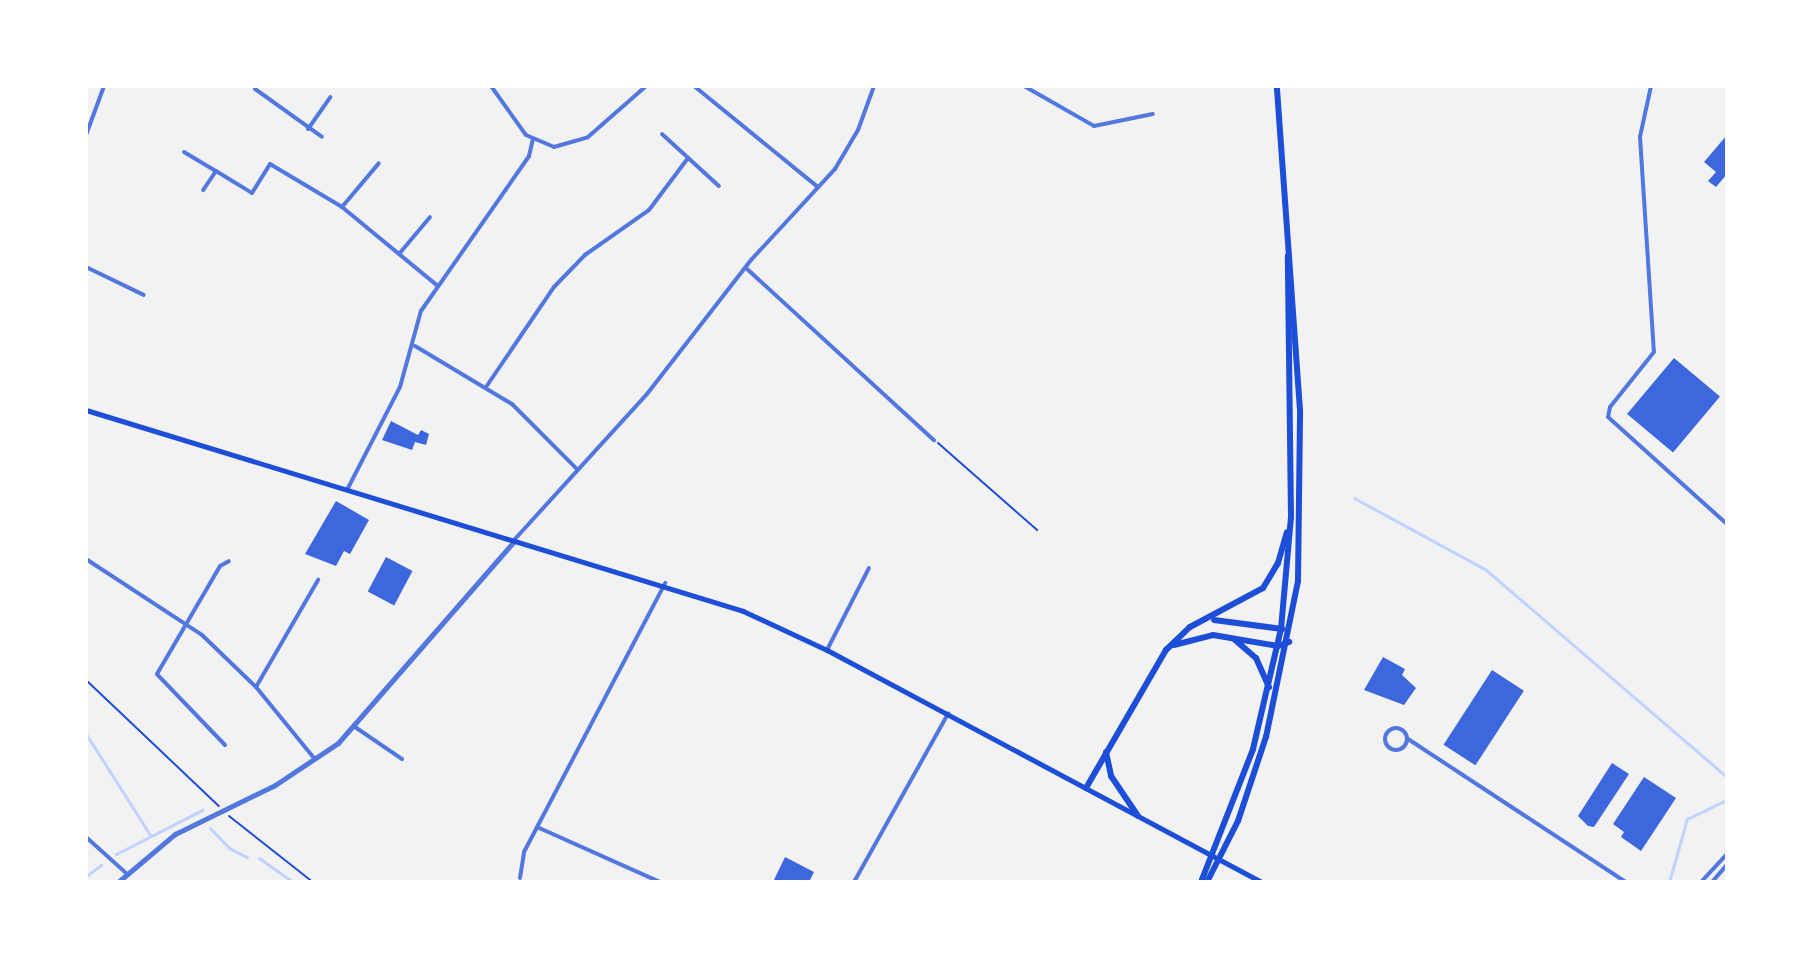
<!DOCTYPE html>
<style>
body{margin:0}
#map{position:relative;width:1813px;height:968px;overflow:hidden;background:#f2f2f2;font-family:Jost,sans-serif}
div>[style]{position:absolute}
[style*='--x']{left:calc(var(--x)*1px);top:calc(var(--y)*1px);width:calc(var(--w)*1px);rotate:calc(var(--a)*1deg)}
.stream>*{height:3px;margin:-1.5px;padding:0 1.5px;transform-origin:1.5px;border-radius:1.5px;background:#bfd3fe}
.building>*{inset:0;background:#3d67dc;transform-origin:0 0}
.path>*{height:2px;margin:-1px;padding:0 1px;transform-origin:1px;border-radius:1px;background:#1d4ed8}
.minor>*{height:4px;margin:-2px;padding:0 2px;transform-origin:2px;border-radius:2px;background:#5277de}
.minor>.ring{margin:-2px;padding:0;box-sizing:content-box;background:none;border:4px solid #5277de;border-radius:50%}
.tertiary>*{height:5px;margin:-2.5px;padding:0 2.5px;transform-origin:2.5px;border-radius:2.5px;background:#5277de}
.secondary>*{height:5px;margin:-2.5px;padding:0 2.5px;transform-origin:2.5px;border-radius:2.5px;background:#1d4ed8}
.primary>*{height:6px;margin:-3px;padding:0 3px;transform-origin:3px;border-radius:3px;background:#1d4ed8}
span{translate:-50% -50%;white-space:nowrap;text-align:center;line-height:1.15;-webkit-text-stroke:6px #fff;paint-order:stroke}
.frame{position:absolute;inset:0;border:88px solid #fff;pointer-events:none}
</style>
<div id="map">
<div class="stream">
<i style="--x:1354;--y:498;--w:149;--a:28.5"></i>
<i style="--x:1485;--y:569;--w:319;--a:40.7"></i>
<i style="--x:86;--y:734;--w:120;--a:57.6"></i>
<i style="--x:210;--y:828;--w:28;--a:46"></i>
<i style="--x:229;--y:848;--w:20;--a:27"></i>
<i style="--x:116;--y:854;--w:97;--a:-27.1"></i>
<i style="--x:259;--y:858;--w:42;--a:35.2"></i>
<i style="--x:86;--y:876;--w:19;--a:-36"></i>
<i style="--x:1669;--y:882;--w:66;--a:-74.1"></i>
<i style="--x:1687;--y:819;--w:41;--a:-25.9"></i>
</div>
<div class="building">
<i style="clip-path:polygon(1727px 135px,1727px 174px,1716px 187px,1708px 181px,1716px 172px,1704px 162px)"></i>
<i style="left:1674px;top:358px;width:60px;height:73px;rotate:40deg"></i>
<i style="clip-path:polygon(391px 421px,418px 435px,421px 430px,429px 434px,426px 445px,415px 442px,412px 450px,382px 440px)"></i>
<i style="clip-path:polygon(336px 501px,369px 520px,350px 554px,344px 551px,336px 566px,305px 554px)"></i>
<i style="left:386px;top:557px;width:30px;height:39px;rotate:28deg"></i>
<i style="clip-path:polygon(1383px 657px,1405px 669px,1402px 675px,1416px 688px,1404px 705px,1364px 690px)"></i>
<i style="left:1492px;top:670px;width:38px;height:89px;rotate:33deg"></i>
<i style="clip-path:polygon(1612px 763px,1629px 774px,1594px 827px,1588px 826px,1578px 816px)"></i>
<i style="clip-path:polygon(1644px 777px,1676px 798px,1641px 851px,1621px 837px,1624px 832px,1613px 824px)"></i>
<i style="clip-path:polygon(785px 857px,814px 872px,809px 882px,773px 882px)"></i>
</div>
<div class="path">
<i style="--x:938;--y:443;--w:132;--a:41.3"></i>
<i style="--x:86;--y:680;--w:183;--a:43.5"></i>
<i style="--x:229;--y:816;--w:107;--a:38.2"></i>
</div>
<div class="minor">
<i style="--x:242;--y:86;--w:19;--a:0"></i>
<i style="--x:491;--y:86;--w:60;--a:54.5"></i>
<i style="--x:526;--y:135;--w:30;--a:23"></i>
<i style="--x:554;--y:147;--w:35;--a:-16"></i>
<i style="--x:588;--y:137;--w:77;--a:-41.3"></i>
<i style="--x:694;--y:86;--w:160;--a:39.2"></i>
<i style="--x:1024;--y:86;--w:81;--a:29.7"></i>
<i style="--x:1094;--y:126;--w:60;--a:-11.5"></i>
<i style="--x:1651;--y:86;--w:52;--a:102.2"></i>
<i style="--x:1640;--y:137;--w:215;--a:86.3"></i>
<i style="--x:1654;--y:352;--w:70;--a:128.7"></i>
<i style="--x:1610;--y:407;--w:10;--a:101"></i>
<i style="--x:1608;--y:417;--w:160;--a:42"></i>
<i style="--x:255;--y:89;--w:82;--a:35.6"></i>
<i style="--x:308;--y:129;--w:39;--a:-55"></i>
<i style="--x:662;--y:134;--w:77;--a:42.4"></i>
<i style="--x:86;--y:135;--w:52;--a:-69.8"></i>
<i style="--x:184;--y:152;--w:37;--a:31"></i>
<i style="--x:216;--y:171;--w:23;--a:124"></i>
<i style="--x:216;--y:171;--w:42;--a:31.4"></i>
<i style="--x:252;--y:193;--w:34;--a:-58"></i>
<i style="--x:270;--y:164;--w:84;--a:30.8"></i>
<i style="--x:342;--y:207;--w:124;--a:39.5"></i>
<i style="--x:342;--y:207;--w:57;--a:-49.9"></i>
<i style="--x:399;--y:254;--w:48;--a:-50"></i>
<i style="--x:86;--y:267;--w:64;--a:25.8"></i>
<i style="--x:746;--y:268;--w:255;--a:42.5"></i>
<i style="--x:415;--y:346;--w:113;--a:30.9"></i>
<i style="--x:512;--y:404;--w:92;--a:45"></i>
<i style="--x:486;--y:387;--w:121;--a:-55.8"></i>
<i style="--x:554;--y:287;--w:45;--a:-45.9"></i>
<i style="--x:585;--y:255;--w:78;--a:-35.1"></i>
<i style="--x:649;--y:210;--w:65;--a:-53.1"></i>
<i style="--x:347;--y:490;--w:116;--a:-62.8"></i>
<i style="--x:400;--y:387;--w:79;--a:-74.6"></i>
<i style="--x:421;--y:311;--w:189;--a:-55.1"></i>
<i style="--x:529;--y:156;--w:17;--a:-77"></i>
<i style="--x:515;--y:539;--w:196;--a:-47.7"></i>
<i style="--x:647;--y:394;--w:170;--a:-52.2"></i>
<i style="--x:751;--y:260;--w:124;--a:-47.3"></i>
<i style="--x:835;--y:169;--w:45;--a:-59.5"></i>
<i style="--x:858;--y:130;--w:47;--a:-70"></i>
<i style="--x:86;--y:559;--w:139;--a:33.2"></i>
<i style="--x:202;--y:635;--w:75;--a:43.9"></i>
<i style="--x:256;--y:687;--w:92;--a:50.8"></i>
<i style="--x:827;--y:650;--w:92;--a:-62.9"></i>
<i style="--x:256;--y:687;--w:124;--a:-59.9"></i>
<i style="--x:355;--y:727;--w:57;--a:34.2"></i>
<i class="ring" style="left:1385px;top:728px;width:18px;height:18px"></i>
<i style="--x:1408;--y:739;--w:261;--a:33.3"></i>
<i style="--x:225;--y:745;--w:98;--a:-133.8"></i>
<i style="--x:157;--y:674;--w:125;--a:-59.7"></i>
<i style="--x:220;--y:566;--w:10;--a:-29"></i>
<i style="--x:537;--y:827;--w:135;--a:24.1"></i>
<i style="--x:86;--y:837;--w:54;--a:42"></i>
<i style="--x:520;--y:878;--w:26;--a:-81"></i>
<i style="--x:524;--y:852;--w:304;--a:-62.3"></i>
<i style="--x:854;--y:882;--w:193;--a:-60.8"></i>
<i style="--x:1701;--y:882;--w:38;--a:-47"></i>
<i style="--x:1712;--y:882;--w:23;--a:-49"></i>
</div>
<div class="tertiary">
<i style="--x:118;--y:882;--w:75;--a:-40.1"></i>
<i style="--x:175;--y:834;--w:111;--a:-26.1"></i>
<i style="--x:275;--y:785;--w:76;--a:-33.7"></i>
<i style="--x:338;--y:743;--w:268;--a:-48.9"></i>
</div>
<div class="secondary">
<i style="--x:86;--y:410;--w:687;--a:17.01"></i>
<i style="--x:743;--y:611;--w:93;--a:24.9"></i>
<i style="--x:827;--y:650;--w:492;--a:28.1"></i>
</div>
<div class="primary">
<i style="--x:1214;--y:620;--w:69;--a:7.5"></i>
<i style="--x:1234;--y:639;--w:29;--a:41"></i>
<i style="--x:1256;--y:658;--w:32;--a:66"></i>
<i style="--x:1174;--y:645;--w:40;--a:-14.4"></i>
<i style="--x:1213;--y:635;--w:66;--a:9.6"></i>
<i style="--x:1278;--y:646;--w:12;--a:-20"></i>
<i style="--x:1106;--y:752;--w:25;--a:78"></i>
<i style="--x:1111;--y:776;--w:48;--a:56"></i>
<i style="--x:1086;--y:788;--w:160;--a:-59.9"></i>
<i style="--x:1166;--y:650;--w:33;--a:-44"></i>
<i style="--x:1190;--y:627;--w:83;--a:-28.1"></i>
<i style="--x:1263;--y:588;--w:29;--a:-59"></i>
<i style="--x:1278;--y:563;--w:32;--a:-74"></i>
<i style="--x:1201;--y:882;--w:143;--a:-68.6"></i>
<i style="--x:1253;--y:749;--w:123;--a:-76.9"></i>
<i style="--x:1281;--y:629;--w:112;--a:-84.9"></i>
<i style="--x:1291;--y:517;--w:261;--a:-90.7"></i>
<i style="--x:1207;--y:882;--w:68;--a:-63.1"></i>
<i style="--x:1238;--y:821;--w:89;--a:-71.6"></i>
<i style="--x:1266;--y:737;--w:159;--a:-78.4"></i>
<i style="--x:1298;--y:581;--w:171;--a:-89.3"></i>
<i style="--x:1300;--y:410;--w:325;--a:-94.1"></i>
</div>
<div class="frame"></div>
</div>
